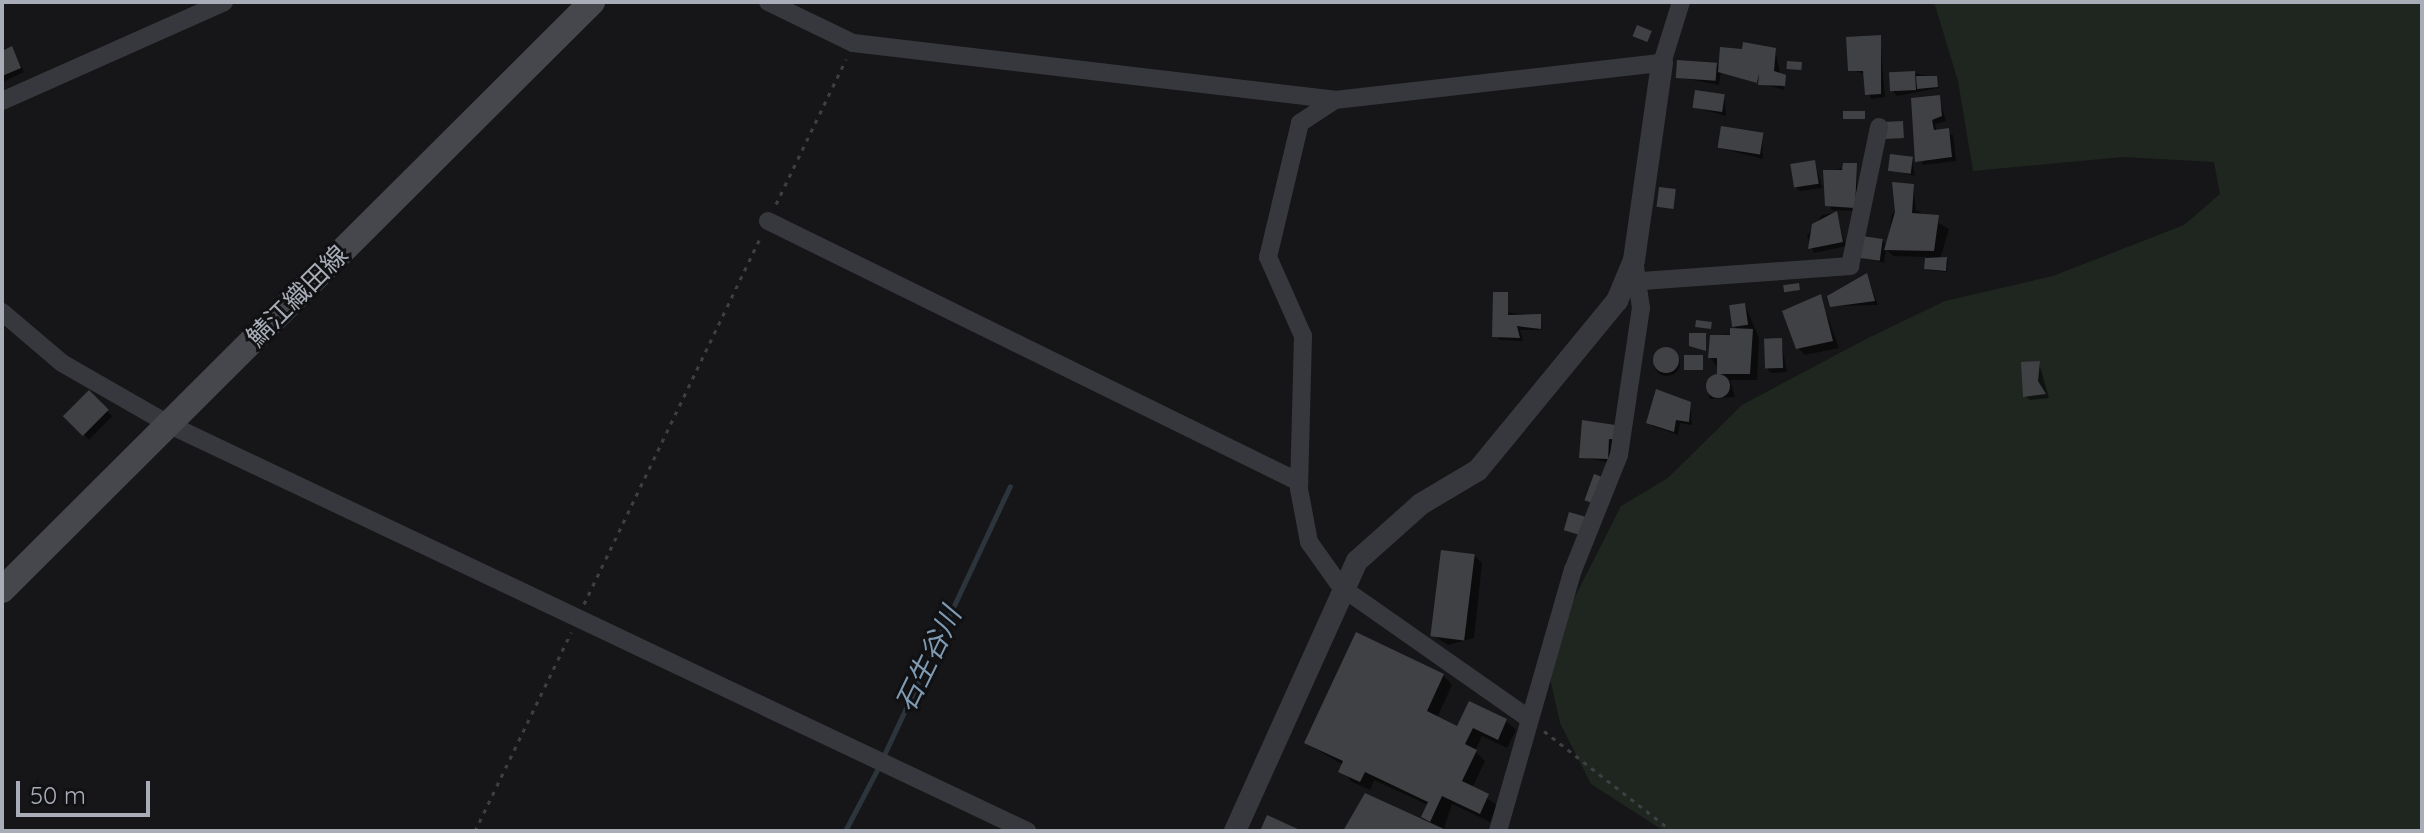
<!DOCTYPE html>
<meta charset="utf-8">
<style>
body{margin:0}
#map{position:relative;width:2424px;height:833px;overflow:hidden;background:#161618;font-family:Quicksand,"Noto Sans JP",sans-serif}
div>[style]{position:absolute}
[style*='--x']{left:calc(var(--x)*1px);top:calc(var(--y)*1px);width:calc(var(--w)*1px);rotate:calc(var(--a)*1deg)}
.green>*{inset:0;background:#1e261f}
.shadow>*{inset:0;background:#0007;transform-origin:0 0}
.round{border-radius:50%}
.stream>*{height:5px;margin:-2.5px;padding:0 2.5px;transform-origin:2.5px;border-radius:2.5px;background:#2c353c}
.building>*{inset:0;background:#404145;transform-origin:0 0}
.path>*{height:3px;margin-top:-1.5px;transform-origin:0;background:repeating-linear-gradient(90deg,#3d3f44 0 4px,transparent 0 10px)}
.minor>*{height:18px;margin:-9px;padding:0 9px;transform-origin:9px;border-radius:9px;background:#37383d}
.tertiary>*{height:22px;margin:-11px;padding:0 11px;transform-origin:11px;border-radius:11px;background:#37383d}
.secondary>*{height:26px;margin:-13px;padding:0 13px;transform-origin:13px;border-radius:13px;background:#45474d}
span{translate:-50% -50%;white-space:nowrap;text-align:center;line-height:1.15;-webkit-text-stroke:6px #111113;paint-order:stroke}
.street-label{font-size:26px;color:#a8adb8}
.water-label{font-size:28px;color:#7f9bb3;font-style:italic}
.frame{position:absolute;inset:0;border:4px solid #a8adb8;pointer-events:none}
.scale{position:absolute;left:16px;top:781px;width:134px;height:36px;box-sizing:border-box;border:4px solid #a8adb8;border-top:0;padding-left:10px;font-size:24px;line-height:28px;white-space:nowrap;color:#a8adb8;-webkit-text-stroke:6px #111113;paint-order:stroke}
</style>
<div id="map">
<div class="green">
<i style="clip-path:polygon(1934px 2px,2422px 2px,2422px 831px,1664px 831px,1591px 784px,1560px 723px,1545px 656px,1621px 506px,1668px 478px,1742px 405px,1868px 338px,1945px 301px,2053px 276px,2184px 225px,2220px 194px,2214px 162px,2123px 157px,1973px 171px,1958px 81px)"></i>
</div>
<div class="shadow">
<i style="clip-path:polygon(1880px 37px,1885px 97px,1871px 99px,1865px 74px,1850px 70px)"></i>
<i style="clip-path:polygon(12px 49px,24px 72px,3px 82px,2px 53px)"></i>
<i style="clip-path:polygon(1775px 50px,1784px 90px,1721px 72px,1719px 85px,1677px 77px)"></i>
<i style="clip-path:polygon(1914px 73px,1936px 78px,1939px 88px,1897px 96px,1893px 91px)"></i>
<i style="clip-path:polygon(1724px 96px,1726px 116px,1694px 107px)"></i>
<i style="clip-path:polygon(1939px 97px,1946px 121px,1935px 124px,1937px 132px,1953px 135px,1956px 161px,1922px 165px)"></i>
<i style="clip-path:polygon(1762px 135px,1763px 159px,1719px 148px)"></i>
<i style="clip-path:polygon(1912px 159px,1915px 176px,1891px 170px)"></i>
<i style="clip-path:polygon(1815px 162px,1822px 188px,1800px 191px,1796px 187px)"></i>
<i style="clip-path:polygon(1856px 165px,1858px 211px,1831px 210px,1826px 172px)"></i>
<i style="clip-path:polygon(1894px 184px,1913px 186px,1916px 210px,1949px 229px,1940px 259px,1948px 260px,1947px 272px,1928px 270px,1927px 257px,1893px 256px,1886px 249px,1884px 263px,1861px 257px,1882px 240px,1887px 246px,1892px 214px,1899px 212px)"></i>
<i style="clip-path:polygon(1836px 213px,1846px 246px,1814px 253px,1807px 236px,1822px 215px)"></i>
<i style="clip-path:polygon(1867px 276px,1878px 305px,1831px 306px)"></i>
<i style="clip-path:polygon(1820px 296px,1839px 348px,1805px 355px,1798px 348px)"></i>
<i style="clip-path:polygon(1745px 305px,1759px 338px,1757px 380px,1730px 380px,1735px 397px,1710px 399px,1706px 384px,1727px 381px,1710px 357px,1712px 336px,1740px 333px,1734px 326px)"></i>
<i style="clip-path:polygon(1495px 311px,1540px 316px,1542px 330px,1520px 330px,1523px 341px,1499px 340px)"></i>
<i style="clip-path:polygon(1781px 340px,1787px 372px,1772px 373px,1767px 369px)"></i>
<i class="round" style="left:1654px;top:350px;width:26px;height:26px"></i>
<i style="clip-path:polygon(2039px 363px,2049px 398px,2030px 400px,2025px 396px)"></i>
<i style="clip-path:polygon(1658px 391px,1690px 404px,1692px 425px,1680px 423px,1678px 435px,1652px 426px)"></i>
<i style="left:89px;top:393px;width:33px;height:33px;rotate:45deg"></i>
<i style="clip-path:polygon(1584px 423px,1625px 432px,1611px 463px,1582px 457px)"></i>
<i style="clip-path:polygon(1475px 556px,1482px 563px,1474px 638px,1448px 645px,1434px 636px)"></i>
<i style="clip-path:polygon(1443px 675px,1452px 685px,1437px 718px,1458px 728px,1506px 721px,1516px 730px,1507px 748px,1482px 736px,1475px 751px,1485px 761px,1472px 788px,1497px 805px,1490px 822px,1452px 804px,1443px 831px,1347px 831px,1421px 821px,1428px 805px,1374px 780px,1370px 790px,1350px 781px,1343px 765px,1306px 743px)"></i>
</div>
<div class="stream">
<i style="--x:883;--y:757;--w:299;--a:-64.9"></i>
<i style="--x:845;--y:831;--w:73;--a:-62.4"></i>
</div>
<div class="building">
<i style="left:1637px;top:25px;width:16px;height:12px;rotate:22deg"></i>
<i style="clip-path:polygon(1881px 35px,1881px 94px,1865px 95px,1863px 71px,1848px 71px,1846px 37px)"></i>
<i style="clip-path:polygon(1743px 42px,1776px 48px,1774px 71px,1786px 75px,1785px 86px,1758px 85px,1759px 73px,1757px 83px,1718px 72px,1720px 47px,1742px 49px)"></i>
<i style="clip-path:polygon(12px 46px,21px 68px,2px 76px,2px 51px)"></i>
<i style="left:1677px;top:60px;width:40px;height:18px;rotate:4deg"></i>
<i style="left:1787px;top:61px;width:15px;height:8px;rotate:4deg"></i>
<i style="left:1915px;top:71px;width:19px;height:26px;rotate:87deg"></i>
<i style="clip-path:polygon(1916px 76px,1937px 76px,1938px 87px,1917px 89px)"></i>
<i style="left:1695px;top:90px;width:30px;height:18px;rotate:8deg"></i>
<i style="clip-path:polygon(1940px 95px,1942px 116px,1932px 120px,1934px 130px,1949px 128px,1952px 157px,1915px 162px,1911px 98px)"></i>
<i style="left:1865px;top:111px;width:8px;height:22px;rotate:90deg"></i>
<i style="left:1903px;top:121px;width:17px;height:20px;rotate:87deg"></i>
<i style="left:1721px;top:126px;width:43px;height:22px;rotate:9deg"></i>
<i style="left:1890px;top:154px;width:23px;height:17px;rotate:7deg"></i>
<i style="left:1815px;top:160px;width:24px;height:25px;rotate:81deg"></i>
<i style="clip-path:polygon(1843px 163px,1857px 163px,1855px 208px,1825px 206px,1823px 170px,1842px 170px)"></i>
<i style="clip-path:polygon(1892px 182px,1914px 184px,1912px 213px,1939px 215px,1934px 251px,1884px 250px,1895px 212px)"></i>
<i style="left:1659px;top:187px;width:17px;height:20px;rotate:7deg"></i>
<i style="clip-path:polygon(1837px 211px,1843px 242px,1808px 249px,1812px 224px)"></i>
<i style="left:1862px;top:236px;width:21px;height:22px;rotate:8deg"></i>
<i style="clip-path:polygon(1947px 257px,1946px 271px,1924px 269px,1925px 258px)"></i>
<i style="clip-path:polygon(1867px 273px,1875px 301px,1830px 307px,1827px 296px)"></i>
<i style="left:1799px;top:283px;width:7px;height:16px;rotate:82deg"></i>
<i style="clip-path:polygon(1493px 292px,1508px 292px,1508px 315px,1541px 314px,1541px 329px,1517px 326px,1520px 338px,1492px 337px)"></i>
<i style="clip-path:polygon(1821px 294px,1833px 341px,1796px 349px,1782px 311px)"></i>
<i style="left:1745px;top:303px;width:22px;height:16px;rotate:82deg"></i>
<i style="left:1696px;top:320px;width:16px;height:7px;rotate:7deg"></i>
<i style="clip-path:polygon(1730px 328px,1753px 329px,1750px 374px,1717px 374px,1717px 358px,1708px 358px,1710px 335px,1730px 335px)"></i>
<i style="clip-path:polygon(1689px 333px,1706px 333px,1706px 351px,1689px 346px)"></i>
<i style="left:1782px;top:338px;width:30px;height:18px;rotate:88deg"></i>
<i class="round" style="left:1653px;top:347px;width:26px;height:26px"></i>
<i style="left:1684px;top:355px;width:19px;height:15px"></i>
<i style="clip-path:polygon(2040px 361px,2038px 381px,2046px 394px,2023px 397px,2021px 362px)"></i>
<i class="round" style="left:1706px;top:374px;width:24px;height:24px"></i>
<i style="clip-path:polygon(1656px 389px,1691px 402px,1689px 422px,1676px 420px,1674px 432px,1646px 423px)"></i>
<i style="left:89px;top:390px;width:28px;height:37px;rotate:45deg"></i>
<i style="clip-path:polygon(1582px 420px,1622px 426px,1621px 440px,1609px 439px,1608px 459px,1579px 458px)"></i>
<i style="left:1594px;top:474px;width:12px;height:28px;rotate:20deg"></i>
<i style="left:1569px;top:512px;width:18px;height:19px;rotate:16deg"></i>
<i style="left:1441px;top:550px;width:34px;height:87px;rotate:7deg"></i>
<i style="clip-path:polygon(1356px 632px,1444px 674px,1427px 711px,1457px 726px,1469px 701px,1507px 719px,1498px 740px,1473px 728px,1465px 744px,1477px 750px,1462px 781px,1489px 794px,1480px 814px,1442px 796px,1430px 822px,1421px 817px,1428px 802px,1365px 772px,1360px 782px,1338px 772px,1343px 761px,1304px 743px)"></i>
<i style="clip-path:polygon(1365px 793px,1444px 829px,1443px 831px,1343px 831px)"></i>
<i style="clip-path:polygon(1267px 815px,1302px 831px,1260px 831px)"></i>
</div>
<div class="path">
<i style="--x:776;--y:204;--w:161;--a:-64.2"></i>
<i style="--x:584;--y:604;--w:408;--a:-64.3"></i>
<i style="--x:1544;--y:731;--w:162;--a:38"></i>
<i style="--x:475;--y:831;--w:221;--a:-64.2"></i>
</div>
<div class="minor">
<i style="--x:768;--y:2;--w:94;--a:25.8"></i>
<i style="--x:853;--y:43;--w:485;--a:6.7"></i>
<i style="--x:1335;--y:100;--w:329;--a:-6.5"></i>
<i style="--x:1662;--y:63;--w:64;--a:-72.7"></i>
<i style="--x:1335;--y:100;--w:42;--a:146.7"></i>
<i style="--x:1300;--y:123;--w:138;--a:103.4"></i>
<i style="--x:1268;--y:257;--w:86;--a:66.1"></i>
<i style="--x:1303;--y:336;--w:153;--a:91.5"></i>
<i style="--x:1299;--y:489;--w:54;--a:79.3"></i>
<i style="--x:1309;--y:542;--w:55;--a:54.6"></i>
<i style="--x:1341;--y:587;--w:228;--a:35"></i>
<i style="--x:2;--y:101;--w:243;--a:-24"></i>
<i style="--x:768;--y:221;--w:592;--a:26.18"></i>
<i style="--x:1642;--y:281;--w:209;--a:-4.1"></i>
<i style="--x:1850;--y:266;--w:142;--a:-78.2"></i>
<i style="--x:2;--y:312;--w:79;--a:40.4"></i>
<i style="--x:62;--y:363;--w:122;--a:29.9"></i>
<i style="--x:168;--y:424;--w:951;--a:25.35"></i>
<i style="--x:1498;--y:831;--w:272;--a:-74"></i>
<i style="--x:1573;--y:570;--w:124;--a:-68.2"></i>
<i style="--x:1619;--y:455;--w:149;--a:-81.5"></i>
<i style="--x:1641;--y:308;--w:49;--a:-98.3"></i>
</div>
<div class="tertiary">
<i style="--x:1235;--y:831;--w:296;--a:-65.7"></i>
<i style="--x:1357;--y:561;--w:86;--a:-41.7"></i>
<i style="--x:1421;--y:504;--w:66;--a:-30.8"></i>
<i style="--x:1478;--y:470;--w:219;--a:-50.6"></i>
<i style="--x:1617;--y:301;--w:44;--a:-67.5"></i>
<i style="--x:1634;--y:260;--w:199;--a:-81.9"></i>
</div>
<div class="secondary">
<i style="--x:2;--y:590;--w:833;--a:-44.9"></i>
</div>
<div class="street-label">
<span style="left:297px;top:296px;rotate:-45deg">鯖江織田線</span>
</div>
<div class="water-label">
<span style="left:928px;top:659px;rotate:-64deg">石生谷川</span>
</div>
<div class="frame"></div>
<div class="scale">50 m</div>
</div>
